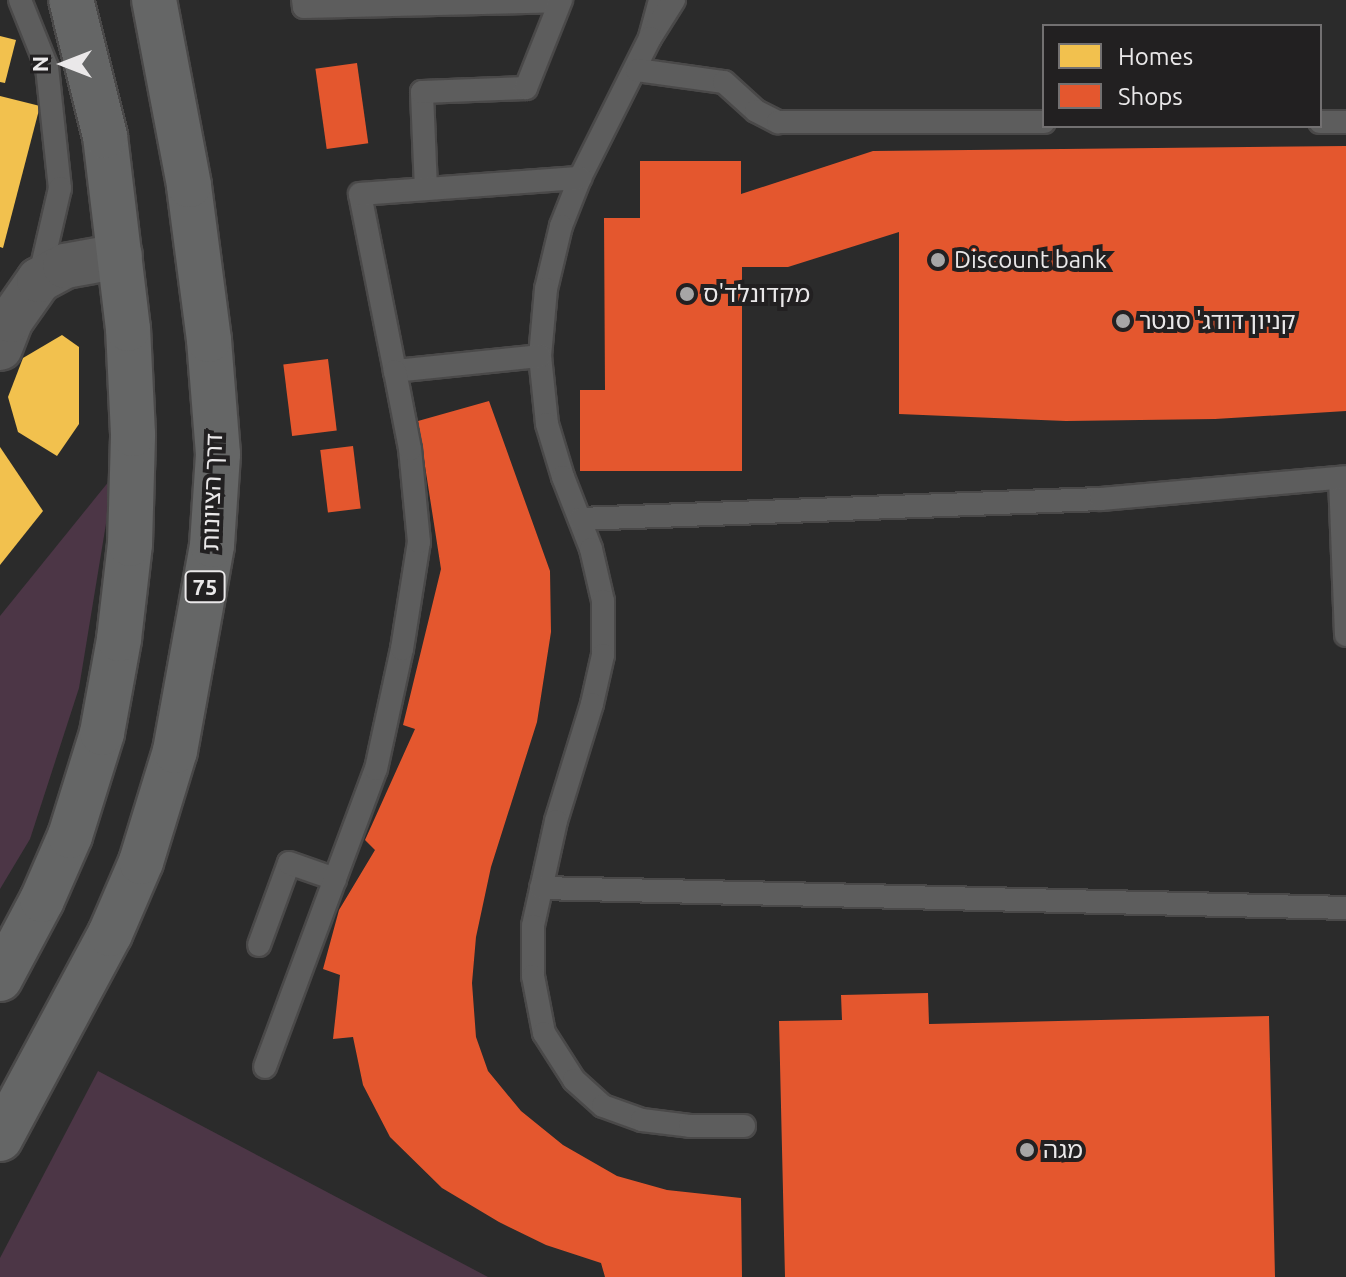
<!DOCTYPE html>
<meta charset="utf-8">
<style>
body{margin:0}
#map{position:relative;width:1346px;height:1277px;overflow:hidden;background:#2b2b2b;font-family:Ubuntu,"Noto Sans Hebrew",sans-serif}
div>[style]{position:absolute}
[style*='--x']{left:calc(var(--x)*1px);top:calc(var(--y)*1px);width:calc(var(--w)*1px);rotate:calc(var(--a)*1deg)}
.green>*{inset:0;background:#4c3646}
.homes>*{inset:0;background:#f2c14e}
.shops>*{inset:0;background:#e4572e;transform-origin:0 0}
.roads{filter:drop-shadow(2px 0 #4a4949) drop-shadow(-2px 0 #4a4949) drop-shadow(0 2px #4a4949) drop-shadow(0 -2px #4a4949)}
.service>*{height:22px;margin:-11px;padding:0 11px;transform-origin:11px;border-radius:11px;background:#5d5d5d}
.minor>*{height:44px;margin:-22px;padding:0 22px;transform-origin:22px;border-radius:22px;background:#5d5d5d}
.trunk>*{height:44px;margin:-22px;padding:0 22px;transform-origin:22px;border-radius:22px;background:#656666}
.dots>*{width:22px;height:22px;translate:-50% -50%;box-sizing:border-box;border:4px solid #222021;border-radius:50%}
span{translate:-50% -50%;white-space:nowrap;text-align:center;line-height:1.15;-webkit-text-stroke:8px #222021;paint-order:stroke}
.shield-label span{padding:2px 6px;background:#222021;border:2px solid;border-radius:6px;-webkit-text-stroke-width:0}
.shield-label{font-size:22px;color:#eae8e9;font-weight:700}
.poi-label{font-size:24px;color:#eae8e9}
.left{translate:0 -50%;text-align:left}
.street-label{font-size:24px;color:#eae8e9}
.legend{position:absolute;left:1042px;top:24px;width:280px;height:104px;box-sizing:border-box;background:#222021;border:2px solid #727071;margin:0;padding:10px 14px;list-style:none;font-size:24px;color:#eae8e9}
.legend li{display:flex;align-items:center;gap:16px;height:40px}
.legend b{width:40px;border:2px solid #727071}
.north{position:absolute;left:24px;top:24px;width:80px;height:80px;-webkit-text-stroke:6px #222021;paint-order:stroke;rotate:270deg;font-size:22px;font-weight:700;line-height:32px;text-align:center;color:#eae8e9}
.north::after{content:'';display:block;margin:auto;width:28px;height:36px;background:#eae8e9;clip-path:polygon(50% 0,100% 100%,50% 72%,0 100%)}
</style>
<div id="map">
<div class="green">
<i style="clip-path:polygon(114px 475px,79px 688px,30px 839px,0 889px,0 616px)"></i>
<i style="clip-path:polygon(98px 1071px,488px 1277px,0 1277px,0 1258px)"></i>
</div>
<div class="homes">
<i style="clip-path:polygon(0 36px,16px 40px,5px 83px,0 82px)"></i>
<i style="clip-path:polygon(0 96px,40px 106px,3px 248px,0 247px)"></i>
<i style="clip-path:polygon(62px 335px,79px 347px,79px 424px,57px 456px,18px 432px,8px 397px,23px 358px)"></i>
<i style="clip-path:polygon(0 447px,43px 511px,0 565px)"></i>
</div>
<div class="shops">
<i style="left:357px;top:63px;width:81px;height:42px;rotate:82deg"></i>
<i style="clip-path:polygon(1346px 146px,1346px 411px,1215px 419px,1066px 421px,899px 414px,899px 232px,788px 267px,742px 267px,742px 471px,580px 471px,580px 390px,605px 390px,604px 218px,640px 218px,640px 161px,741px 161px,741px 194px,873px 151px)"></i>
<i style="left:328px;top:359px;width:72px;height:45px;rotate:83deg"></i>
<i style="clip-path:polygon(489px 401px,550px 571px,551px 632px,537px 722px,491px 867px,476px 937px,472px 983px,476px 1037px,488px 1071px,521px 1111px,563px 1145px,617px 1176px,667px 1190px,741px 1198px,742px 1277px,605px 1277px,601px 1263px,546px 1245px,499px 1222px,442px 1188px,390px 1137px,363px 1085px,353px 1037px,333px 1039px,340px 975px,323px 969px,339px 910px,375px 850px,365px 840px,415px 729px,403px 725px,441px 569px,418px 421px)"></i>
<i style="left:353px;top:446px;width:63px;height:33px;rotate:83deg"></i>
<i style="clip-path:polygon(928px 993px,929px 1024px,1269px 1016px,1275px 1277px,785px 1277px,779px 1021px,842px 1020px,841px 995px)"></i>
</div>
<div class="roads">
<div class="service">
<i style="--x:20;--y:0;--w:72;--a:68.1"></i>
<i style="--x:47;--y:67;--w:122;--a:83.9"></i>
<i style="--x:60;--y:188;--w:93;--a:103"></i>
<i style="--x:303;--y:0;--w:7;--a:82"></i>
<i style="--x:304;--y:7;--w:256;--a:-1.3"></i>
<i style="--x:660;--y:0;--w:39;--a:105"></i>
<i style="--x:650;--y:38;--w:45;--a:-57.7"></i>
<i style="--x:650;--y:38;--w:157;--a:116.6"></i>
<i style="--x:580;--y:178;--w:52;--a:111.6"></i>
<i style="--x:561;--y:226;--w:65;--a:103.4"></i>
<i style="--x:546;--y:289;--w:67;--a:95.1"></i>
<i style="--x:540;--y:356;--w:68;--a:84.1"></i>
<i style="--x:547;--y:424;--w:55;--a:73.2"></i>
<i style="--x:563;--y:477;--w:77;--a:68.7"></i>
<i style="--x:591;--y:549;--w:53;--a:77"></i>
<i style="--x:603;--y:601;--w:54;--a:90"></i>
<i style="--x:603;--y:655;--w:50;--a:102.7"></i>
<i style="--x:592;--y:704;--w:122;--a:107.1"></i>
<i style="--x:556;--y:821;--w:107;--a:102.4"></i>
<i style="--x:533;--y:926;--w:50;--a:90"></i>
<i style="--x:533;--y:976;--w:58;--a:79.1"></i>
<i style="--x:544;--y:1033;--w:56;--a:57.4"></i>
<i style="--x:574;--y:1080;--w:39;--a:42"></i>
<i style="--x:603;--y:1106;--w:41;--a:19.7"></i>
<i style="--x:642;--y:1120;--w:48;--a:7.1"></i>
<i style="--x:690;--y:1126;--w:54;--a:0"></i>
<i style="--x:637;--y:70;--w:88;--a:7.9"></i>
<i style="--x:724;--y:82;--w:43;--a:42.2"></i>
<i style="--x:756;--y:111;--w:25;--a:27"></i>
<i style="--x:778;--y:122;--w:266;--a:0"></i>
<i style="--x:1320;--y:122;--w:26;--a:0"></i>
<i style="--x:426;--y:189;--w:97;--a:-92.4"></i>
<i style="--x:422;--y:92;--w:104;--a:-2.2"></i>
<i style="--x:526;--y:88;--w:95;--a:-68.3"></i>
<i style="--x:540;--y:356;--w:146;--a:174.1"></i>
<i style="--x:395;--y:371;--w:180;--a:-101.2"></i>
<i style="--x:360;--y:194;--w:221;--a:-4.2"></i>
<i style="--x:1340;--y:478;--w:157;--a:87.8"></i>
<i style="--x:580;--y:519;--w:521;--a:-2.2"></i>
<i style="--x:1101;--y:499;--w:246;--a:-5.1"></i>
<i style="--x:541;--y:888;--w:805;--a:1.42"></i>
<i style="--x:259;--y:945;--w:87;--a:-69.9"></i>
<i style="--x:289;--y:863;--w:49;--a:19.2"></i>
<i style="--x:265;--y:1067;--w:318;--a:-69.6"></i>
<i style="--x:376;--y:769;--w:123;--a:-77.8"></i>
<i style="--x:402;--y:649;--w:108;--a:-81"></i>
<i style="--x:419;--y:542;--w:93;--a:-95.5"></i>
<i style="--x:410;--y:449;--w:79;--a:-100.9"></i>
</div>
<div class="minor">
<i style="--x:0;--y:348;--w:30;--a:-69"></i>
<i style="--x:11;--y:320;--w:49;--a:-55"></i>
<i style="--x:39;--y:280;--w:30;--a:-28"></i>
<i style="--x:65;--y:266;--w:56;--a:-10.3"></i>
</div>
<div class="trunk">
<i style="--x:0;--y:979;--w:89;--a:-62"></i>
<i style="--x:42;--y:900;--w:70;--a:-66.4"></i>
<i style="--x:70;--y:836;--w:108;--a:-72.7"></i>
<i style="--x:102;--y:733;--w:96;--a:-79.7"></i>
<i style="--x:119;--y:639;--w:96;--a:-83.4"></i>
<i style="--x:130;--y:544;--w:110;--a:-88.4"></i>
<i style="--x:133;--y:434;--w:105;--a:-92.7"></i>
<i style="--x:128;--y:329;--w:194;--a:-96.8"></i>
<i style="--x:105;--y:136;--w:140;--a:-104"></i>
<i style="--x:0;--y:1139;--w:233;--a:-61.8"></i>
<i style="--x:110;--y:934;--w:78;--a:-66.7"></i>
<i style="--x:141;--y:862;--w:116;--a:-73"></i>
<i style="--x:175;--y:751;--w:209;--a:-79.8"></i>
<i style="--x:212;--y:545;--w:91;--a:-86.2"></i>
<i style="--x:218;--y:454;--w:114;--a:-94.5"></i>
<i style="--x:209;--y:340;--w:156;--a:-97.4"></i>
<i style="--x:189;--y:185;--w:188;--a:-100.7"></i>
</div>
</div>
<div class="dots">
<i style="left:938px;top:260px;background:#a7a6a6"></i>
<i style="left:687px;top:294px;background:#a7a6a6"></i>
<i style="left:1123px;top:321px;background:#a7a6a6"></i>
<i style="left:1027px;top:1150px;background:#a7a6a6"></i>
</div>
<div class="shield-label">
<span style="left:205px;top:587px">75</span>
</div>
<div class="poi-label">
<span class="left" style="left:954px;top:260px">Discount bank</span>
<span class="left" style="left:703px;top:294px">מקדונלד'ס</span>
<span class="left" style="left:1139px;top:321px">קניון דודג' סנטר</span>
<span class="left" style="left:1043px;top:1150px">מגה</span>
</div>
<div class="street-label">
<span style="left:212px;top:492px;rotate:-88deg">דרך הציונות</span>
</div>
<ul class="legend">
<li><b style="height:22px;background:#f2c14e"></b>Homes</li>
<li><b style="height:22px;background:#e4572e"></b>Shops</li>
</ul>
<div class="north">N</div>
</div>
